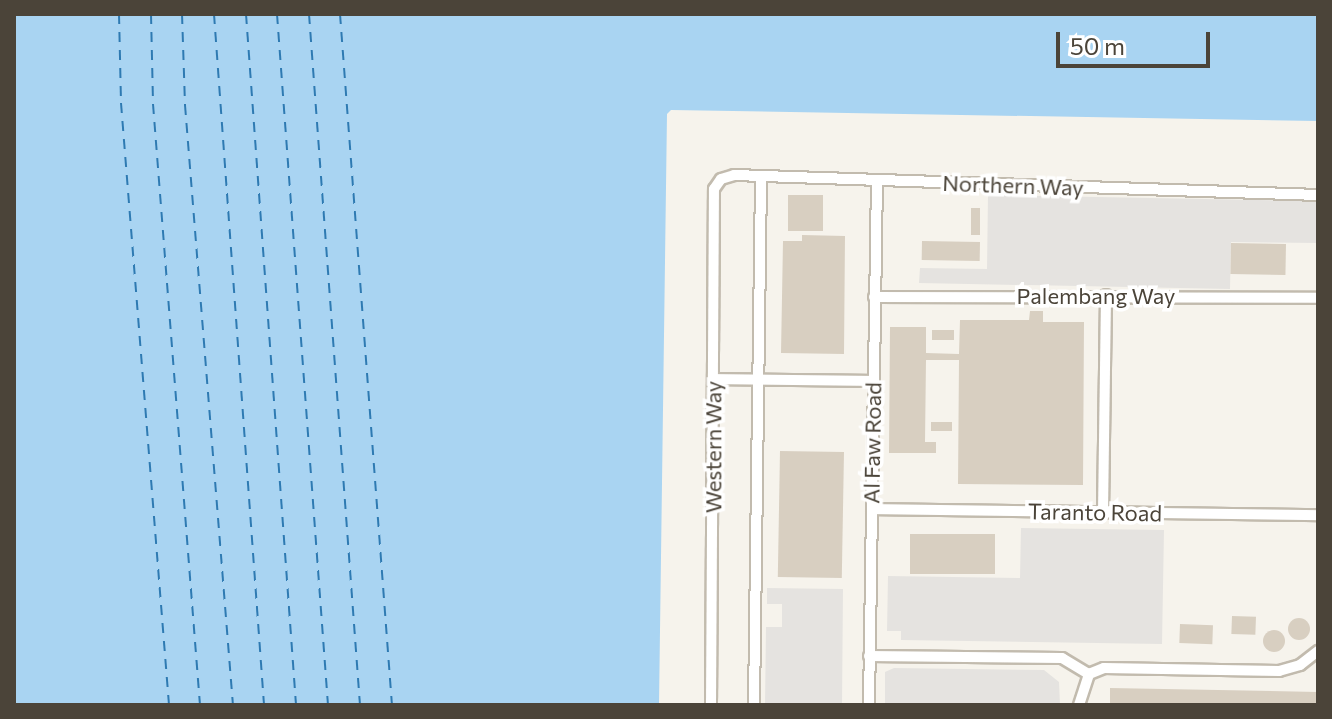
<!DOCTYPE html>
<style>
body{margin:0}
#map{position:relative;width:1332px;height:719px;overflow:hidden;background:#f6f3ec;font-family:Commissioner,sans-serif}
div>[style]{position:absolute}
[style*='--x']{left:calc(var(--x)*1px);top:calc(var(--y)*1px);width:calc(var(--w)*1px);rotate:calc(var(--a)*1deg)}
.parking>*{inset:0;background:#e5e3e0}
.water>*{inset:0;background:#a9d4f2}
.ferry>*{height:2px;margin-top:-1px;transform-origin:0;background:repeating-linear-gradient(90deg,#2e7ab2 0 10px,transparent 0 18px)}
.building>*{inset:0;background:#d8cfc1;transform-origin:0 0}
.round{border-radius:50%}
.roads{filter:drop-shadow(2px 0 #c2bbae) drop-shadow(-2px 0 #c2bbae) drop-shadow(0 2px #c2bbae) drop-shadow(0 -2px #c2bbae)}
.service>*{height:10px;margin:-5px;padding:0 5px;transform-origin:5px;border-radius:5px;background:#fff}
span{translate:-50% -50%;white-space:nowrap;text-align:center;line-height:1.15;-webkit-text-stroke:7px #fff;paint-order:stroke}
.street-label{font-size:22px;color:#4b4439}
.frame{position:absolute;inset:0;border:16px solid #4b4439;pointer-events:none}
.scale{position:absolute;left:1056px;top:32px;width:154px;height:36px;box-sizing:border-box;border:4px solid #4b4439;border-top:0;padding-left:10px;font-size:24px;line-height:28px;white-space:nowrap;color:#4b4439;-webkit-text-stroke:6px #fff;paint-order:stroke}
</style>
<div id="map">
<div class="parking">
<i style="clip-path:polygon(988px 195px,1318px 201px,1318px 243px,1231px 242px,1230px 289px,919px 283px,920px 268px,987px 269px)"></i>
<i style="clip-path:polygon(1021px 528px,1164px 530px,1162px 644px,901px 640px,901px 631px,887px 631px,888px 576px,1020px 578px)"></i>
<i style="clip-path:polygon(767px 588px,843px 589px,842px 705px,765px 705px,766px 627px,782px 627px,782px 604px,767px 604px)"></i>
<i style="clip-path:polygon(894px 668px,1044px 670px,1059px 682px,1060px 705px,885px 705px,885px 672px)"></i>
</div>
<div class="water">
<i style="clip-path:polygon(14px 14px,1318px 14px,1318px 121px,671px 110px,667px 114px,659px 705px,14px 705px)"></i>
</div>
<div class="ferry">
<i style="--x:119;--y:14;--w:89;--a:88.7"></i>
<i style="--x:121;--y:103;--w:604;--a:85.44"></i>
<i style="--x:151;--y:14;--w:90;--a:88.7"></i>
<i style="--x:153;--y:104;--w:603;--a:85.53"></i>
<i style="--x:182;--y:14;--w:91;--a:88.1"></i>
<i style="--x:185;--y:105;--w:602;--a:85.43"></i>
<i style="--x:214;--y:14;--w:693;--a:85.86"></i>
<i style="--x:246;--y:14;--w:693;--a:85.86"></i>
<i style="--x:277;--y:14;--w:693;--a:85.78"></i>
<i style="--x:309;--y:14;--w:693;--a:85.78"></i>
<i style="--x:340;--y:14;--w:693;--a:85.7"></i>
</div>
<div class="building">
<i style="left:788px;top:195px;width:35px;height:36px"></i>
<i style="left:971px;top:208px;width:9px;height:27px"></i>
<i style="clip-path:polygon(802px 235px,845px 236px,844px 354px,781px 353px,783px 241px,802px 241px)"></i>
<i style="left:922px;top:241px;width:58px;height:19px;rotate:1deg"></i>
<i style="left:1231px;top:243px;width:55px;height:31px;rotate:1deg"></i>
<i style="clip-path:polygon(1030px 311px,1043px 311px,1043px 322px,1084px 322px,1083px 485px,958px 484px,959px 360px,926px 360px,925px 442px,936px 442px,936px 453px,889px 453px,890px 327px,926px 327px,926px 353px,959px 354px,960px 320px,1029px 320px)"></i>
<i style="left:932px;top:330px;width:22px;height:10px"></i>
<i style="left:931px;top:422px;width:21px;height:9px"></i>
<i style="left:780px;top:451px;width:64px;height:126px;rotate:1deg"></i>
<i style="left:910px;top:534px;width:85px;height:40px"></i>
<i style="left:1232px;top:616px;width:24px;height:18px;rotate:2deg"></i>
<i class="round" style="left:1288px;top:618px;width:22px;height:22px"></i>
<i style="left:1180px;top:624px;width:33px;height:19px;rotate:2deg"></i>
<i class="round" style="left:1263px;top:630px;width:22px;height:22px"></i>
<i style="clip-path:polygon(1110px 688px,1318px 692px,1318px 705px,1110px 705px)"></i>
</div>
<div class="roads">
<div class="service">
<i style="--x:874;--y:297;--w:444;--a:0.1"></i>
<i style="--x:713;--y:379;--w:160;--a:0.7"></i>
<i style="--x:872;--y:509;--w:446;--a:0.8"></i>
<i style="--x:1103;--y:512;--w:217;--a:-89.2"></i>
<i style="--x:869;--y:656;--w:193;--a:0.6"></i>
<i style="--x:1062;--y:658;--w:31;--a:31"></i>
<i style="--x:1089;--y:674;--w:16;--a:-22"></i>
<i style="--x:1104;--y:668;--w:175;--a:1"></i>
<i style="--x:1279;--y:671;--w:22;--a:-16"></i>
<i style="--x:1300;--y:665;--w:23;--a:-38"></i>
<i style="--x:711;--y:705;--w:516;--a:-89.67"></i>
<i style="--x:714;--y:189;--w:12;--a:-55"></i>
<i style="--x:721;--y:179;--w:14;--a:-17"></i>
<i style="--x:734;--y:175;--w:584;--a:1.96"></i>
<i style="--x:754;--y:705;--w:529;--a:-89.24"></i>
<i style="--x:869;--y:705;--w:524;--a:-89.13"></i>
<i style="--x:1079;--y:705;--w:33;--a:-72"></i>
</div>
</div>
<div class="street-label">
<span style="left:1013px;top:185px;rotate:2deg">Northern Way</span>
<span style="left:1096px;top:296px">Palembang Way</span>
<span style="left:872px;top:443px;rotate:-89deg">Al Faw Road</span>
<span style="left:713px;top:447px;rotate:-90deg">Western Way</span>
<span style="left:1095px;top:512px;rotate:1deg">Taranto Road</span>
</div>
<div class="frame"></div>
<div class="scale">50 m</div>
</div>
